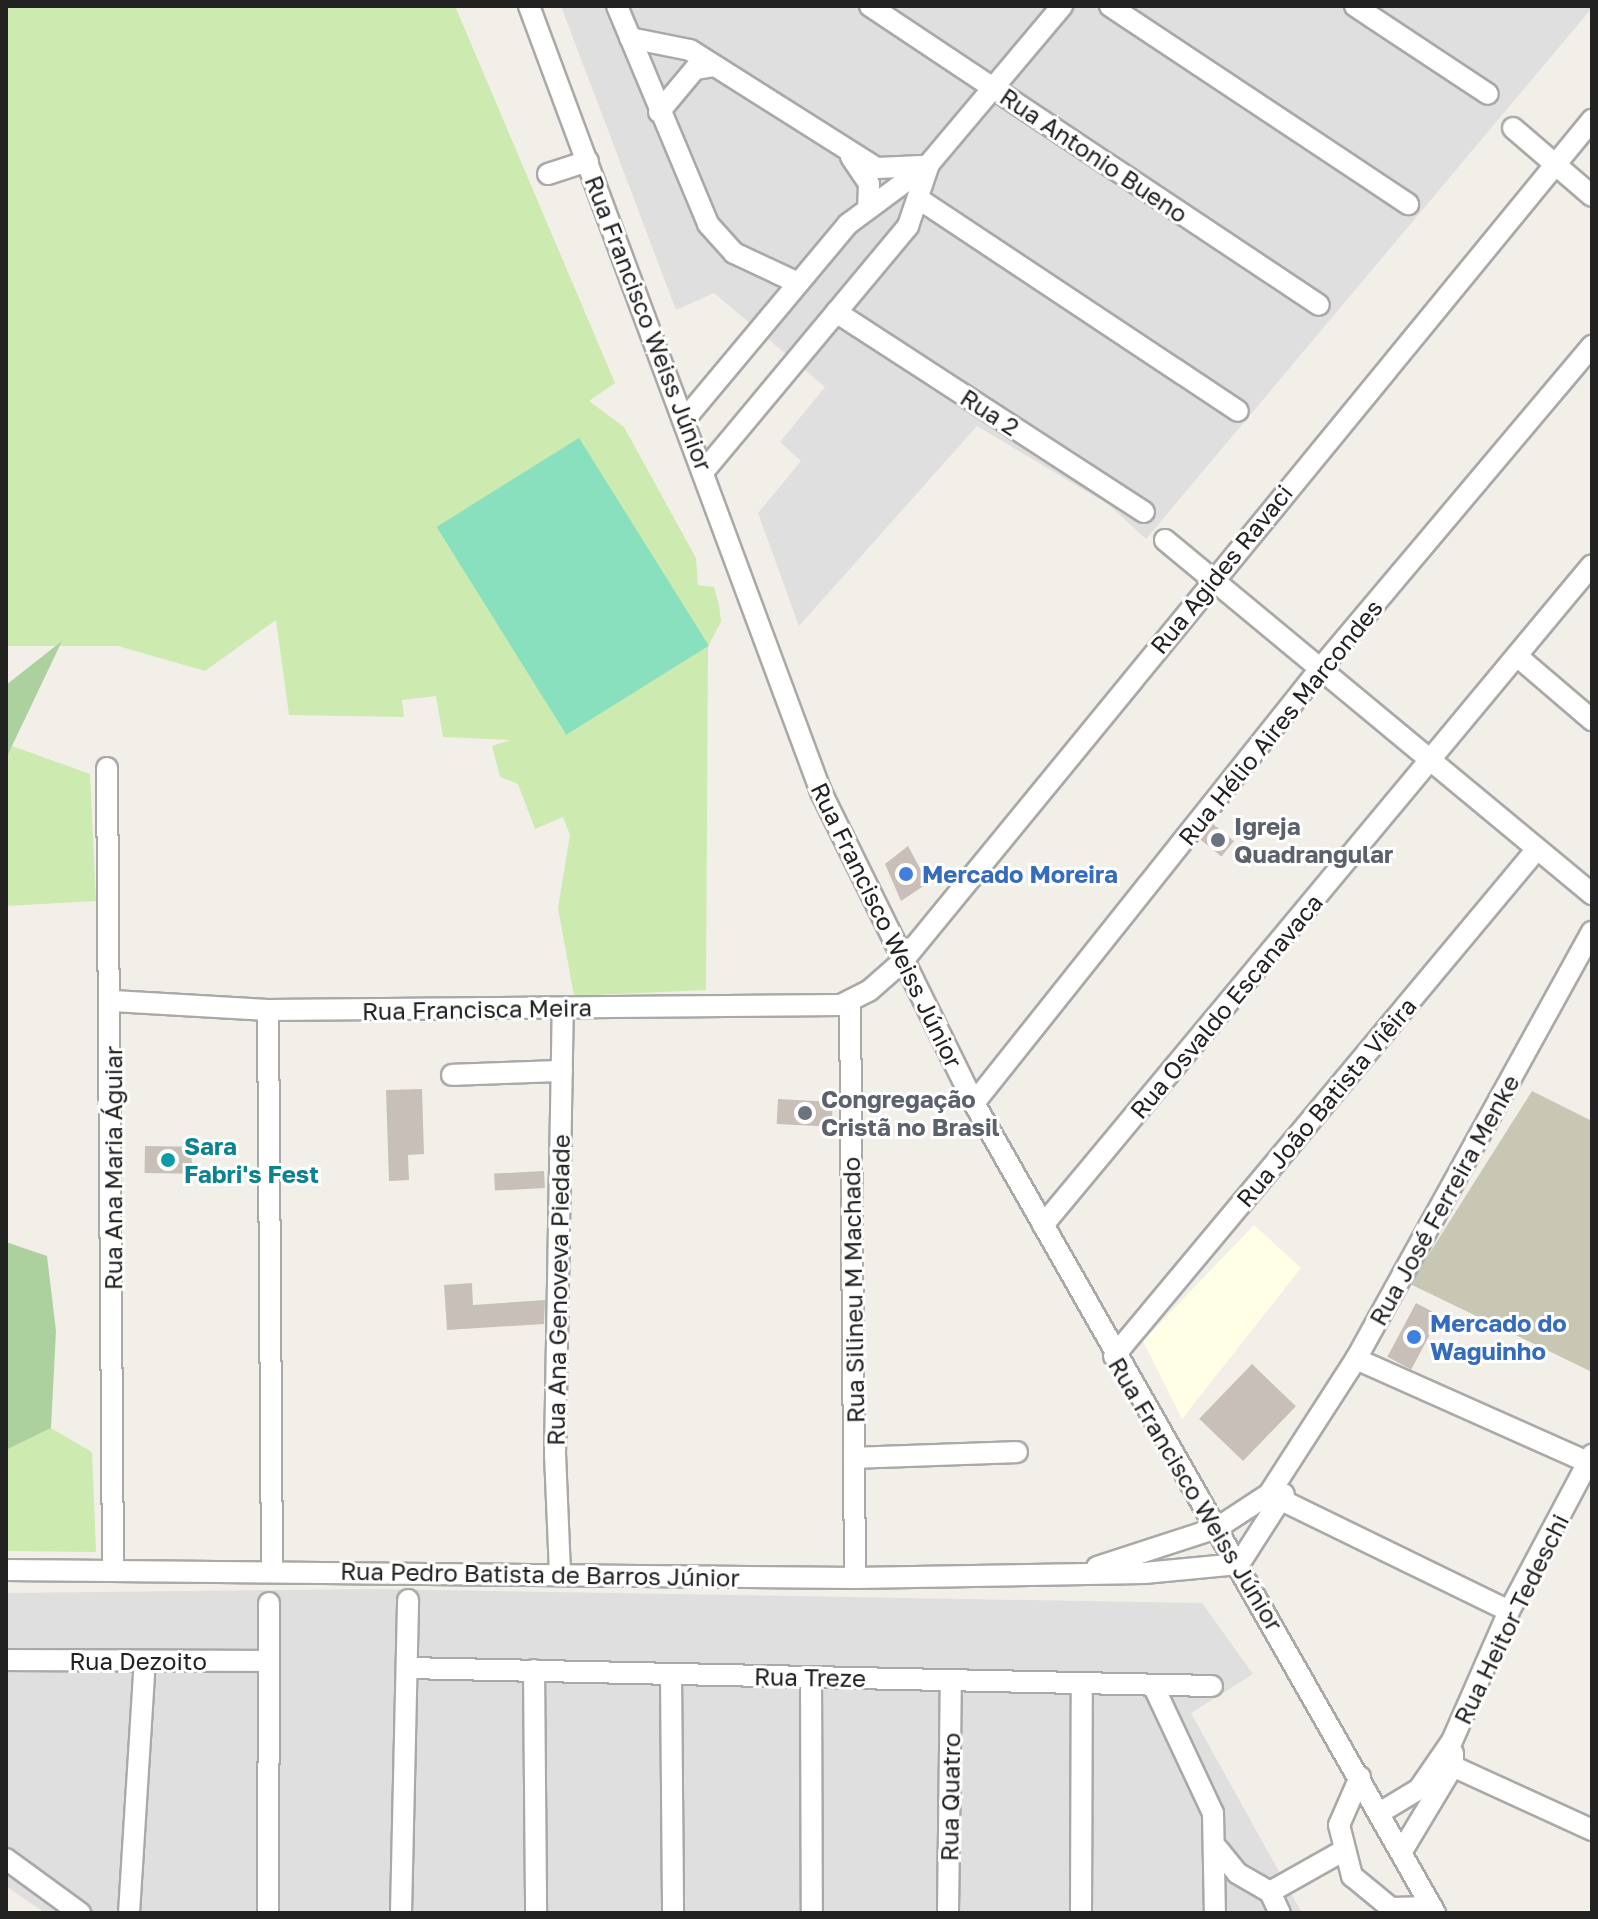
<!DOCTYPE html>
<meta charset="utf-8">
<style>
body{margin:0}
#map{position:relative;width:1598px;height:1919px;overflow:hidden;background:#f2efe9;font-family:"Golos Text",sans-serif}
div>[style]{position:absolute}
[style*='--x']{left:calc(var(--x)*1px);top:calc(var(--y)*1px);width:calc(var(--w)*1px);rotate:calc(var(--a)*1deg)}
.residential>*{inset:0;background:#e0dfdf}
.education>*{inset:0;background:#ffffe5}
.construction>*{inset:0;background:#c7c7b4}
.grass>*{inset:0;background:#cdebb0}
.forest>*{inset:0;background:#add19e}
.pitch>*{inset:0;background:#88e0be;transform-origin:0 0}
.building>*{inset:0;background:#c7bfb8;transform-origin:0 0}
.roads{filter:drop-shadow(2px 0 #a9a9a9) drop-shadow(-2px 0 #a9a9a9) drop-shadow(0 2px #a9a9a9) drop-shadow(0 -2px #a9a9a9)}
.minor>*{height:20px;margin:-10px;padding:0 10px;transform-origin:10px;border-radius:10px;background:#fff}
.dots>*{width:22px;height:22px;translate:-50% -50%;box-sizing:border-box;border:4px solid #fff;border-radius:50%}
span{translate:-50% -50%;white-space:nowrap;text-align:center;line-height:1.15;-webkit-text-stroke:6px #fff;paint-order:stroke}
.street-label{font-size:24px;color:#222}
.worship-label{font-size:24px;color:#5b616d;font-weight:700}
.left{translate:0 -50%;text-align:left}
.shop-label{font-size:24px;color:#366cbe;font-weight:700}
.culture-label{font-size:24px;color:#0d838f;font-weight:700}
.frame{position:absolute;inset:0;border:8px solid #222;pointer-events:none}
</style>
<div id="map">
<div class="residential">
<i style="clip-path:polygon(561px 6px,1592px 6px,1592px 8px,1146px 539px,1109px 505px,977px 426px,799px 626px,758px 513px,801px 461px,780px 442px,825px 387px,714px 293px,676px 310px)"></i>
<i style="clip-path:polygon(377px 1589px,1202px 1603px,1253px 1674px,1191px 1713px,1302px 1913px,45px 1913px,6px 1886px,6px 1593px)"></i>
</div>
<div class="education">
<i style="clip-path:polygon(1254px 1225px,1301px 1268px,1182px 1419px,1143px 1341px)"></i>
</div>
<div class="construction">
<i style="clip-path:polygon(1532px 1091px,1592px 1121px,1592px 1372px,1410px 1284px)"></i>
</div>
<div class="grass">
<i style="clip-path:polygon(6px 6px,455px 6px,615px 383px,589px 401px,624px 427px,696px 558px,698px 585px,714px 587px,719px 605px,721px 622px,708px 646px,706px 990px,574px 996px,558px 908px,570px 835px,563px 817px,535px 829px,518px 784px,500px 777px,492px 746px,510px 740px,443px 737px,436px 696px,402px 700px,404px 717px,289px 715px,276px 620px,205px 671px,118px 646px,6px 646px)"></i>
<i style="clip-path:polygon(12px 746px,90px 774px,96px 901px,6px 906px,6px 760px)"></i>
<i style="clip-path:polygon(51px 1428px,92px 1452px,96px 1552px,6px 1551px,6px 1450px)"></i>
</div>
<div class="forest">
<i style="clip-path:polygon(62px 641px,12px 746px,6px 760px,6px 685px)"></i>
<i style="clip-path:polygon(6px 1242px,47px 1256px,56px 1331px,51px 1428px,6px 1450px)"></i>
</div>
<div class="pitch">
<i style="left:579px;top:438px;width:245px;height:168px;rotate:58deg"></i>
</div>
<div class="building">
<i style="left:1213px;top:824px;width:27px;height:20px;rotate:39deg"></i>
<i style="clip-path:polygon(908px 846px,928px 883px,901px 901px,885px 864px)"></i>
<i style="clip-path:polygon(422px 1089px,424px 1154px,408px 1155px,409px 1180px,389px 1181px,386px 1090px)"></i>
<i style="left:778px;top:1099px;width:55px;height:25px;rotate:3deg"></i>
<i style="left:145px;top:1146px;width:47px;height:27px;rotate:1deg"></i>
<i style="left:544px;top:1171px;width:17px;height:50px;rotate:87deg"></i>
<i style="clip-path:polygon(472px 1283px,473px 1305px,545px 1300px,544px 1324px,447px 1330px,444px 1285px)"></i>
<i style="left:1416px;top:1303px;width:27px;height:61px;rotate:28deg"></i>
<i style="left:1252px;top:1364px;width:61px;height:76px;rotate:44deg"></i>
</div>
<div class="roads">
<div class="minor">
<i style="--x:529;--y:6;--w:838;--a:69.62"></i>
<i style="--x:821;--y:792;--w:347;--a:63.8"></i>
<i style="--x:974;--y:1103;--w:932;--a:60.35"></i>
<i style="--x:617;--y:6;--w:236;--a:67.3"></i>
<i style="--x:708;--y:224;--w:39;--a:48"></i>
<i style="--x:734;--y:253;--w:71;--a:25.1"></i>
<i style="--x:870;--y:6;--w:539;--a:33.66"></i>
<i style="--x:1110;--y:6;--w:358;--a:33.6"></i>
<i style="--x:1355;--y:6;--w:159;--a:33.5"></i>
<i style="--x:630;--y:38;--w:61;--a:11.3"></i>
<i style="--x:690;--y:50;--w:221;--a:32.3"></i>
<i style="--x:877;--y:168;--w:44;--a:-2.6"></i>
<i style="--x:659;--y:112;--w:56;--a:-50.1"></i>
<i style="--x:695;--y:69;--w:19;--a:-9"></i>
<i style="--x:1513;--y:128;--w:104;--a:40.7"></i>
<i style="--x:851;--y:157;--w:32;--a:56"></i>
<i style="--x:869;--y:184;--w:24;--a:92"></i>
<i style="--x:548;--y:174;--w:42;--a:-18"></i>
<i style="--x:922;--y:201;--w:379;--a:33.6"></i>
<i style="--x:836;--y:312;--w:367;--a:33"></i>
<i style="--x:685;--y:419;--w:254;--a:-50.1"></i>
<i style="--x:848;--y:224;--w:101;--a:-36.5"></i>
<i style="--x:929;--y:164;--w:207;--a:-49.9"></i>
<i style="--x:704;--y:471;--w:319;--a:-50.2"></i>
<i style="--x:908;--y:226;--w:65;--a:-71.3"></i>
<i style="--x:1165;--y:540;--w:555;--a:39.66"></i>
<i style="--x:1517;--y:656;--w:99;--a:40.5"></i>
<i style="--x:107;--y:768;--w:801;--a:89.57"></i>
<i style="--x:113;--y:1001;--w:155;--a:3.3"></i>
<i style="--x:268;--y:1010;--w:573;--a:-0.5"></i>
<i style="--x:841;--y:1005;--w:31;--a:-27"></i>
<i style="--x:869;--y:991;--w:44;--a:-41.3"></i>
<i style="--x:902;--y:962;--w:1089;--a:-50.67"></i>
<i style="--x:850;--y:1001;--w:577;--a:89.5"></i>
<i style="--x:268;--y:1010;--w:560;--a:89.59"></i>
<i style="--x:452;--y:1075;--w:110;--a:-2.1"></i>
<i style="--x:974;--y:1103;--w:554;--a:-51.45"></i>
<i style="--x:1319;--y:670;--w:424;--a:-49.9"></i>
<i style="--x:1043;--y:1225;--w:858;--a:-50.25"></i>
<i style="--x:1114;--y:1356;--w:660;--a:-50.16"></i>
<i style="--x:1356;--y:1359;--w:258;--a:24"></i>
<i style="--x:854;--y:1458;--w:163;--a:-2.1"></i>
<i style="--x:1269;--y:1494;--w:267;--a:26"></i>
<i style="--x:1239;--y:1564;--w:83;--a:-57.3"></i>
<i style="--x:1097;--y:1567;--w:126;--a:-18"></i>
<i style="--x:1217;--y:1528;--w:62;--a:-33.2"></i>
<i style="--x:1269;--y:1494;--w:161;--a:-57.2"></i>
<i style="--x:1356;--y:1359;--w:488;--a:-61.1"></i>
<i style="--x:6;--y:1570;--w:849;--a:0.54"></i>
<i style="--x:855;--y:1578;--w:289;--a:-1"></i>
<i style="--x:1144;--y:1573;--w:95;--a:-5.4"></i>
<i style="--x:560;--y:1573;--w:118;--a:-92.4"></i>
<i style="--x:555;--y:1455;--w:447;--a:-89"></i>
<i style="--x:6;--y:1660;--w:263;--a:0.2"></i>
<i style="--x:407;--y:1668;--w:805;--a:1.28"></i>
<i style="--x:534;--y:1670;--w:243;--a:89.5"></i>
<i style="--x:671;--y:1674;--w:239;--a:89.5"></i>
<i style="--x:811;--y:1677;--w:236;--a:89.8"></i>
<i style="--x:1153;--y:1685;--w:141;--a:64.9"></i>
<i style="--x:1213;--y:1813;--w:100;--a:88.9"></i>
<i style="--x:1439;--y:1760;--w:168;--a:24.6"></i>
<i style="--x:1360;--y:1777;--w:52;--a:113.6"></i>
<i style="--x:1339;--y:1825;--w:53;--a:75.7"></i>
<i style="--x:1352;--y:1876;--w:50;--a:39.4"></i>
<i style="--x:1391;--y:1908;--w:41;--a:-1.4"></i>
<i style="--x:1381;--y:1812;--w:44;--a:-31.2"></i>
<i style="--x:1419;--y:1789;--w:58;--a:-55.5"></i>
<i style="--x:1452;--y:1741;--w:142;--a:-66.3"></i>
<i style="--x:1509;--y:1611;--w:177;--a:-62"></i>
<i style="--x:1217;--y:1848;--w:32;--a:51"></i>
<i style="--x:1237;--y:1873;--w:38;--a:30"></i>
<i style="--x:1270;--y:1892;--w:81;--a:-29.4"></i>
<i style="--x:1402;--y:1851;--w:99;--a:-59"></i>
<i style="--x:1453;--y:1766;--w:13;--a:-90"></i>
<i style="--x:6;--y:1859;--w:92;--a:36.1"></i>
<i style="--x:1270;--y:1892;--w:23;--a:65"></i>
<i style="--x:129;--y:1913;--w:252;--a:-86.4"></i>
<i style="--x:268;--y:1913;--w:310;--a:-89.8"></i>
<i style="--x:401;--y:1913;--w:313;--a:-88.7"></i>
<i style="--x:948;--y:1913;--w:233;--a:-89.3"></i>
<i style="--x:1081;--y:1913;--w:230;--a:-89.8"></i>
</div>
</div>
<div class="dots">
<i style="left:1218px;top:840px;background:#6b7280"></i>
<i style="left:906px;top:874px;background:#3f7fe0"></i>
<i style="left:805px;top:1113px;background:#6b7280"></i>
<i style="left:168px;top:1160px;background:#0f9aa8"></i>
<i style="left:1414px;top:1337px;background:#3f7fe0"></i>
</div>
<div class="street-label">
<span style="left:1094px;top:155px;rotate:34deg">Rua Antonio Bueno</span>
<span style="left:649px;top:323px;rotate:69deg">Rua Francisco Weiss Júnior</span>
<span style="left:990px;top:412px;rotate:33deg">Rua 2</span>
<span style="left:1221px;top:569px;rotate:-51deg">Rua Agides Ravaci</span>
<span style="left:1280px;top:722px;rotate:-51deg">Rua Hélio Aires Marcondes</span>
<span style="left:887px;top:925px;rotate:64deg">Rua Francisco Weiss Júnior</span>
<span style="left:1226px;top:1006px;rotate:-50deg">Rua Osvaldo Escanavaca</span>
<span style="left:477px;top:1009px;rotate:-1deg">Rua Francisca Meira</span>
<span style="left:1326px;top:1102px;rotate:-50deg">Rua João Batista Viêira</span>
<span style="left:113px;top:1168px;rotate:-90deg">Rua Ana Maria Águiar</span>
<span style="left:1444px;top:1200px;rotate:-61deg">Rua José Ferreira Menke</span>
<span style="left:558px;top:1290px;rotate:-89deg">Rua Ana Genoveva Piedade</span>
<span style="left:853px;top:1290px;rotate:-91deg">Rua Silineu M Machado</span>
<span style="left:1196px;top:1494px;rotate:59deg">Rua Francisco Weiss Júnior</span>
<span style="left:540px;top:1574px;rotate:1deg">Rua Pedro Batista de Barros Júnior</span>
<span style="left:1511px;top:1619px;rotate:-64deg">Rua Heitor Tedeschi</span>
<span style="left:138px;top:1661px">Rua Dezoito</span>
<span style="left:810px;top:1677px;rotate:1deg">Rua Treze</span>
<span style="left:950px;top:1797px;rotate:-89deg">Rua Quatro</span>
</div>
<div class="worship-label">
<span class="left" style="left:1234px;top:840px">Igreja<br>Quadrangular</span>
<span class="left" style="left:821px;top:1113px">Congregação<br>Cristã no Brasil</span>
</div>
<div class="shop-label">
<span class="left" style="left:922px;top:874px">Mercado Moreira</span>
<span class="left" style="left:1430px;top:1337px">Mercado do<br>Waguinho</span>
</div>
<div class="culture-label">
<span class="left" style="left:184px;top:1160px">Sara<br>Fabri's Fest</span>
</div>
<div class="frame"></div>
</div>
